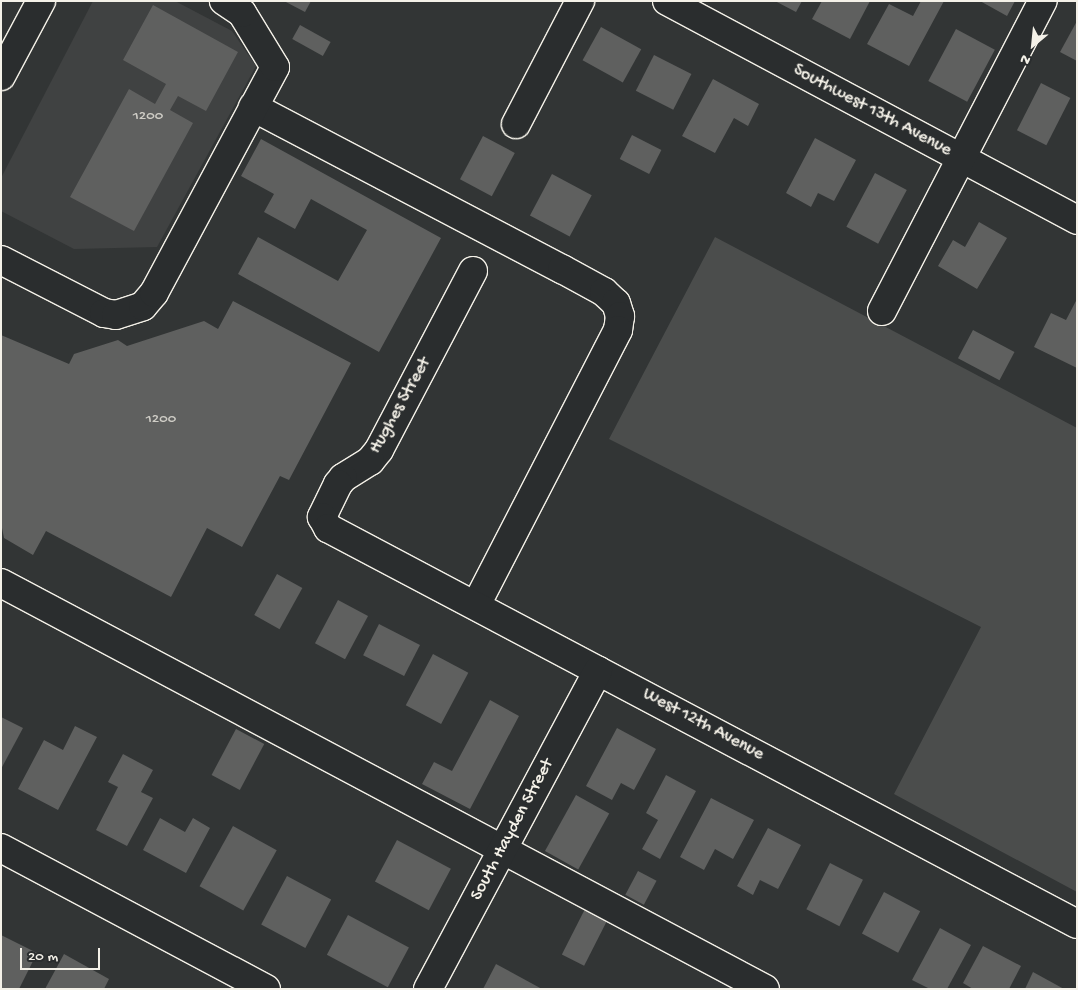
<!DOCTYPE html>
<style>
body{margin:0}
#map{position:relative;width:1078px;height:990px;overflow:hidden;background:#323535;font-family:"Gochi Hand",sans-serif}
div>[style]{position:absolute}
[style*='--x']{left:calc(var(--x)*1px);top:calc(var(--y)*1px);width:calc(var(--w)*1px);rotate:calc(var(--a)*1deg)}
.built>*{inset:0;background:#404242}
.green>*{inset:0;background:#4b4d4c}
.building>*{inset:0;background:#5f605f;transform-origin:0 0}
.roads{filter:drop-shadow(1px 0 #f4f1e8) drop-shadow(-1px 0 #f4f1e8) drop-shadow(0 1px #f4f1e8) drop-shadow(0 -1px #f4f1e8)}
.minor>*{height:28px;margin:-14px;padding:0 14px;transform-origin:14px;border-radius:14px;background:#2a2d2e}
.major>*{height:28px;margin:-14px;padding:0 14px;transform-origin:14px;border-radius:14px;background:#2a2d2e}
span{translate:-50% -50%;white-space:nowrap;text-align:center;line-height:1.15;-webkit-text-stroke:4.5px #2a2d2e;paint-order:stroke}
.number-label{font-size:15px;color:#cfcdc6}
.number-label span{-webkit-text-stroke-width:0}
.street-label{font-size:18px;color:#f4f1e8}
.frame{position:absolute;inset:0;border:2px solid #f4f1e8;pointer-events:none}
.north{position:absolute;left:1008px;top:20px;width:50px;height:50px;-webkit-text-stroke:4px #2a2d2e;paint-order:stroke;rotate:208deg;font-size:14px;font-weight:700;line-height:20px;text-align:center;color:#f4f1e8}
.north::after{content:'';display:block;margin:auto;width:18px;height:22px;background:#f4f1e8;clip-path:polygon(50% 0,100% 100%,50% 72%,0 100%)}
.scale{position:absolute;left:20px;top:948px;width:80px;height:22px;box-sizing:border-box;border:2px solid #f4f1e8;border-top:0;padding-left:6px;font-size:15px;line-height:18px;white-space:nowrap;color:#f4f1e8;-webkit-text-stroke:4px #2a2d2e;paint-order:stroke}
</style>
<div id="map">
<div class="built">
<i style="clip-path:polygon(93px 1px,175px 1px,232px 31px,256px 66px,157px 247px,74px 249px,1px 211px,1px 178px)"></i>
</div>
<div class="green">
<i style="clip-path:polygon(715px 237px,1077px 428px,1077px 892px,894px 794px,981px 627px,609px 439px)"></i>
</div>
<div class="building">
<i style="clip-path:polygon(284px 1px,311px 1px,305px 12px)"></i>
<i style="clip-path:polygon(775px 1px,802px 1px,796px 12px)"></i>
<i style="clip-path:polygon(822px 1px,870px 1px,850px 39px,812px 19px)"></i>
<i style="clip-path:polygon(921px 1px,944px 1px,909px 66px,867px 44px,889px 4px,913px 16px)"></i>
<i style="clip-path:polygon(980px 1px,1015px 1px,1007px 16px)"></i>
<i style="clip-path:polygon(153px 5px,238px 52px,206px 111px,178px 96px,170px 110px,193px 123px,134px 231px,70px 197px,129px 89px,155px 104px,166px 84px,123px 60px)"></i>
<i style="clip-path:polygon(1077px 21px,1077px 61px,1060px 52px)"></i>
<i style="left:300px;top:25px;width:35px;height:16px;rotate:29deg"></i>
<i style="left:601px;top:27px;width:46px;height:38px;rotate:29deg"></i>
<i style="left:956px;top:29px;width:44px;height:59px;rotate:28deg"></i>
<i style="left:654px;top:55px;width:42px;height:40px;rotate:27deg"></i>
<i style="clip-path:polygon(713px 79px,759px 104px,748px 126px,734px 118px,715px 153px,682px 136px)"></i>
<i style="left:1041px;top:83px;width:33px;height:53px;rotate:27deg"></i>
<i style="left:632px;top:135px;width:33px;height:27px;rotate:27deg"></i>
<i style="left:483px;top:136px;width:36px;height:49px;rotate:28deg"></i>
<i style="clip-path:polygon(815px 138px,856px 160px,834px 201px,818px 193px,811px 207px,786px 193px)"></i>
<i style="clip-path:polygon(261px 139px,441px 238px,379px 352px,238px 274px,258px 237px,338px 281px,367px 230px,311px 199px,295px 229px,264px 212px,274px 194px,241px 176px)"></i>
<i style="left:875px;top:173px;width:36px;height:61px;rotate:28deg"></i>
<i style="left:552px;top:174px;width:45px;height:47px;rotate:28deg"></i>
<i style="clip-path:polygon(979px 222px,1007px 238px,977px 289px,938px 266px,953px 240px,965px 247px)"></i>
<i style="clip-path:polygon(1077px 299px,1077px 368px,1034px 347px,1051px 313px,1066px 320px)"></i>
<i style="clip-path:polygon(233px 301px,351px 363px,289px 480px,280px 476px,242px 547px,207px 528px,171px 597px,46px 531px,33px 555px,4px 538px,1px 523px,1px 335px,69px 364px,74px 354px,118px 340px,127px 346px,204px 321px,218px 329px)"></i>
<i style="left:973px;top:330px;width:47px;height:32px;rotate:28deg"></i>
<i style="left:277px;top:574px;width:29px;height:47px;rotate:29deg"></i>
<i style="left:338px;top:600px;width:34px;height:49px;rotate:28deg"></i>
<i style="left:379px;top:624px;width:46px;height:35px;rotate:27deg"></i>
<i style="left:433px;top:654px;width:40px;height:58px;rotate:28deg"></i>
<i style="clip-path:polygon(490px 700px,519px 716px,470px 809px,422px 784px,434px 762px,452px 771px)"></i>
<i style="clip-path:polygon(1px 717px,23px 728px,1px 769px)"></i>
<i style="clip-path:polygon(75px 726px,97px 737px,58px 810px,18px 789px,44px 740px,63px 750px)"></i>
<i style="clip-path:polygon(617px 728px,656px 749px,634px 790px,621px 783px,612px 800px,586px 786px)"></i>
<i style="left:236px;top:729px;width:32px;height:52px;rotate:28deg"></i>
<i style="clip-path:polygon(123px 754px,153px 770px,141px 792px,153px 798px,127px 846px,96px 830px,118px 787px,108px 782px)"></i>
<i style="clip-path:polygon(666px 775px,696px 791px,660px 859px,642px 849px,658px 820px,646px 813px)"></i>
<i style="left:576px;top:795px;width:38px;height:64px;rotate:29deg"></i>
<i style="clip-path:polygon(711px 798px,754px 820px,733px 859px,715px 849px,704px 870px,680px 857px)"></i>
<i style="clip-path:polygon(160px 818px,185px 832px,193px 818px,210px 828px,186px 873px,143px 850px)"></i>
<i style="left:233px;top:826px;width:50px;height:69px;rotate:29deg"></i>
<i style="clip-path:polygon(768px 828px,801px 845px,778px 889px,760px 880px,753px 895px,737px 886px)"></i>
<i style="left:397px;top:840px;width:61px;height:47px;rotate:28deg"></i>
<i style="left:830px;top:863px;width:37px;height:52px;rotate:27deg"></i>
<i style="left:638px;top:871px;width:21px;height:27px;rotate:28deg"></i>
<i style="left:287px;top:876px;width:50px;height:55px;rotate:28deg"></i>
<i style="left:884px;top:892px;width:41px;height:47px;rotate:28deg"></i>
<i style="left:585px;top:909px;width:25px;height:51px;rotate:27deg"></i>
<i style="left:348px;top:915px;width:69px;height:45px;rotate:28deg"></i>
<i style="clip-path:polygon(940px 928px,971px 945px,947px 989px,930px 989px,912px 980px)"></i>
<i style="clip-path:polygon(1px 935px,37px 953px,19px 989px,1px 989px)"></i>
<i style="clip-path:polygon(983px 946px,1021px 966px,1009px 989px,973px 989px,963px 983px)"></i>
<i style="clip-path:polygon(64px 954px,109px 979px,104px 989px,45px 989px)"></i>
<i style="clip-path:polygon(496px 964px,542px 989px,483px 989px)"></i>
<i style="clip-path:polygon(1033px 972px,1064px 989px,1025px 989px)"></i>
</div>
<div class="roads">
<div class="minor">
<i style="--x:667;--y:1;--w:465;--a:28.1"></i>
<i style="--x:253;--y:107;--w:349;--a:27.7"></i>
<i style="--x:562;--y:269;--w:48;--a:28.7"></i>
<i style="--x:604;--y:292;--w:16;--a:43"></i>
<i style="--x:616;--y:303;--w:14;--a:73"></i>
<i style="--x:620;--y:316;--w:14;--a:98"></i>
<i style="--x:618;--y:330;--w:309;--a:117.3"></i>
<i style="--x:516;--y:124;--w:139;--a:-62.5"></i>
<i style="--x:1;--y:260;--w:116;--a:27.2"></i>
<i style="--x:104;--y:313;--w:12;--a:9"></i>
<i style="--x:116;--y:315;--w:28;--a:-18"></i>
<i style="--x:143;--y:306;--w:17;--a:-50"></i>
<i style="--x:154;--y:293;--w:256;--a:-61.8"></i>
<i style="--x:275;--y:67;--w:63;--a:-121.4"></i>
<i style="--x:242;--y:13;--w:22;--a:-146"></i>
<i style="--x:473;--y:271;--w:202;--a:117.7"></i>
<i style="--x:379;--y:450;--w:14;--a:129"></i>
<i style="--x:370;--y:461;--w:32;--a:148"></i>
<i style="--x:343;--y:478;--w:8;--a:130"></i>
<i style="--x:338;--y:484;--w:37;--a:116"></i>
<i style="--x:322;--y:517;--w:13;--a:61"></i>
<i style="--x:328;--y:528;--w:847;--a:27.87"></i>
<i style="--x:882;--y:311;--w:349;--a:-62.6"></i>
<i style="--x:1;--y:583;--w:865;--a:27.99"></i>
<i style="--x:1;--y:848;--w:300;--a:28"></i>
<i style="--x:428;--y:989;--w:361;--a:-61.9"></i>
</div>
<div class="major">
<i style="--x:1;--y:76;--w:85;--a:-61.9"></i>
</div>
</div>
<div class="number-label">
<span style="left:148px;top:117px">1200</span>
<span style="left:161px;top:420px">1200</span>
</div>
<div class="street-label">
<span style="left:872px;top:111px;rotate:28deg">Southwest 13th Avenue</span>
<span style="left:401px;top:406px;rotate:-61deg">Hughes Street</span>
<span style="left:703px;top:725px;rotate:28deg">West 12th Avenue</span>
<span style="left:513px;top:830px;rotate:-62deg">South Hayden Street</span>
</div>
<div class="frame"></div>
<div class="north">N</div>
<div class="scale">20 m</div>
</div>
